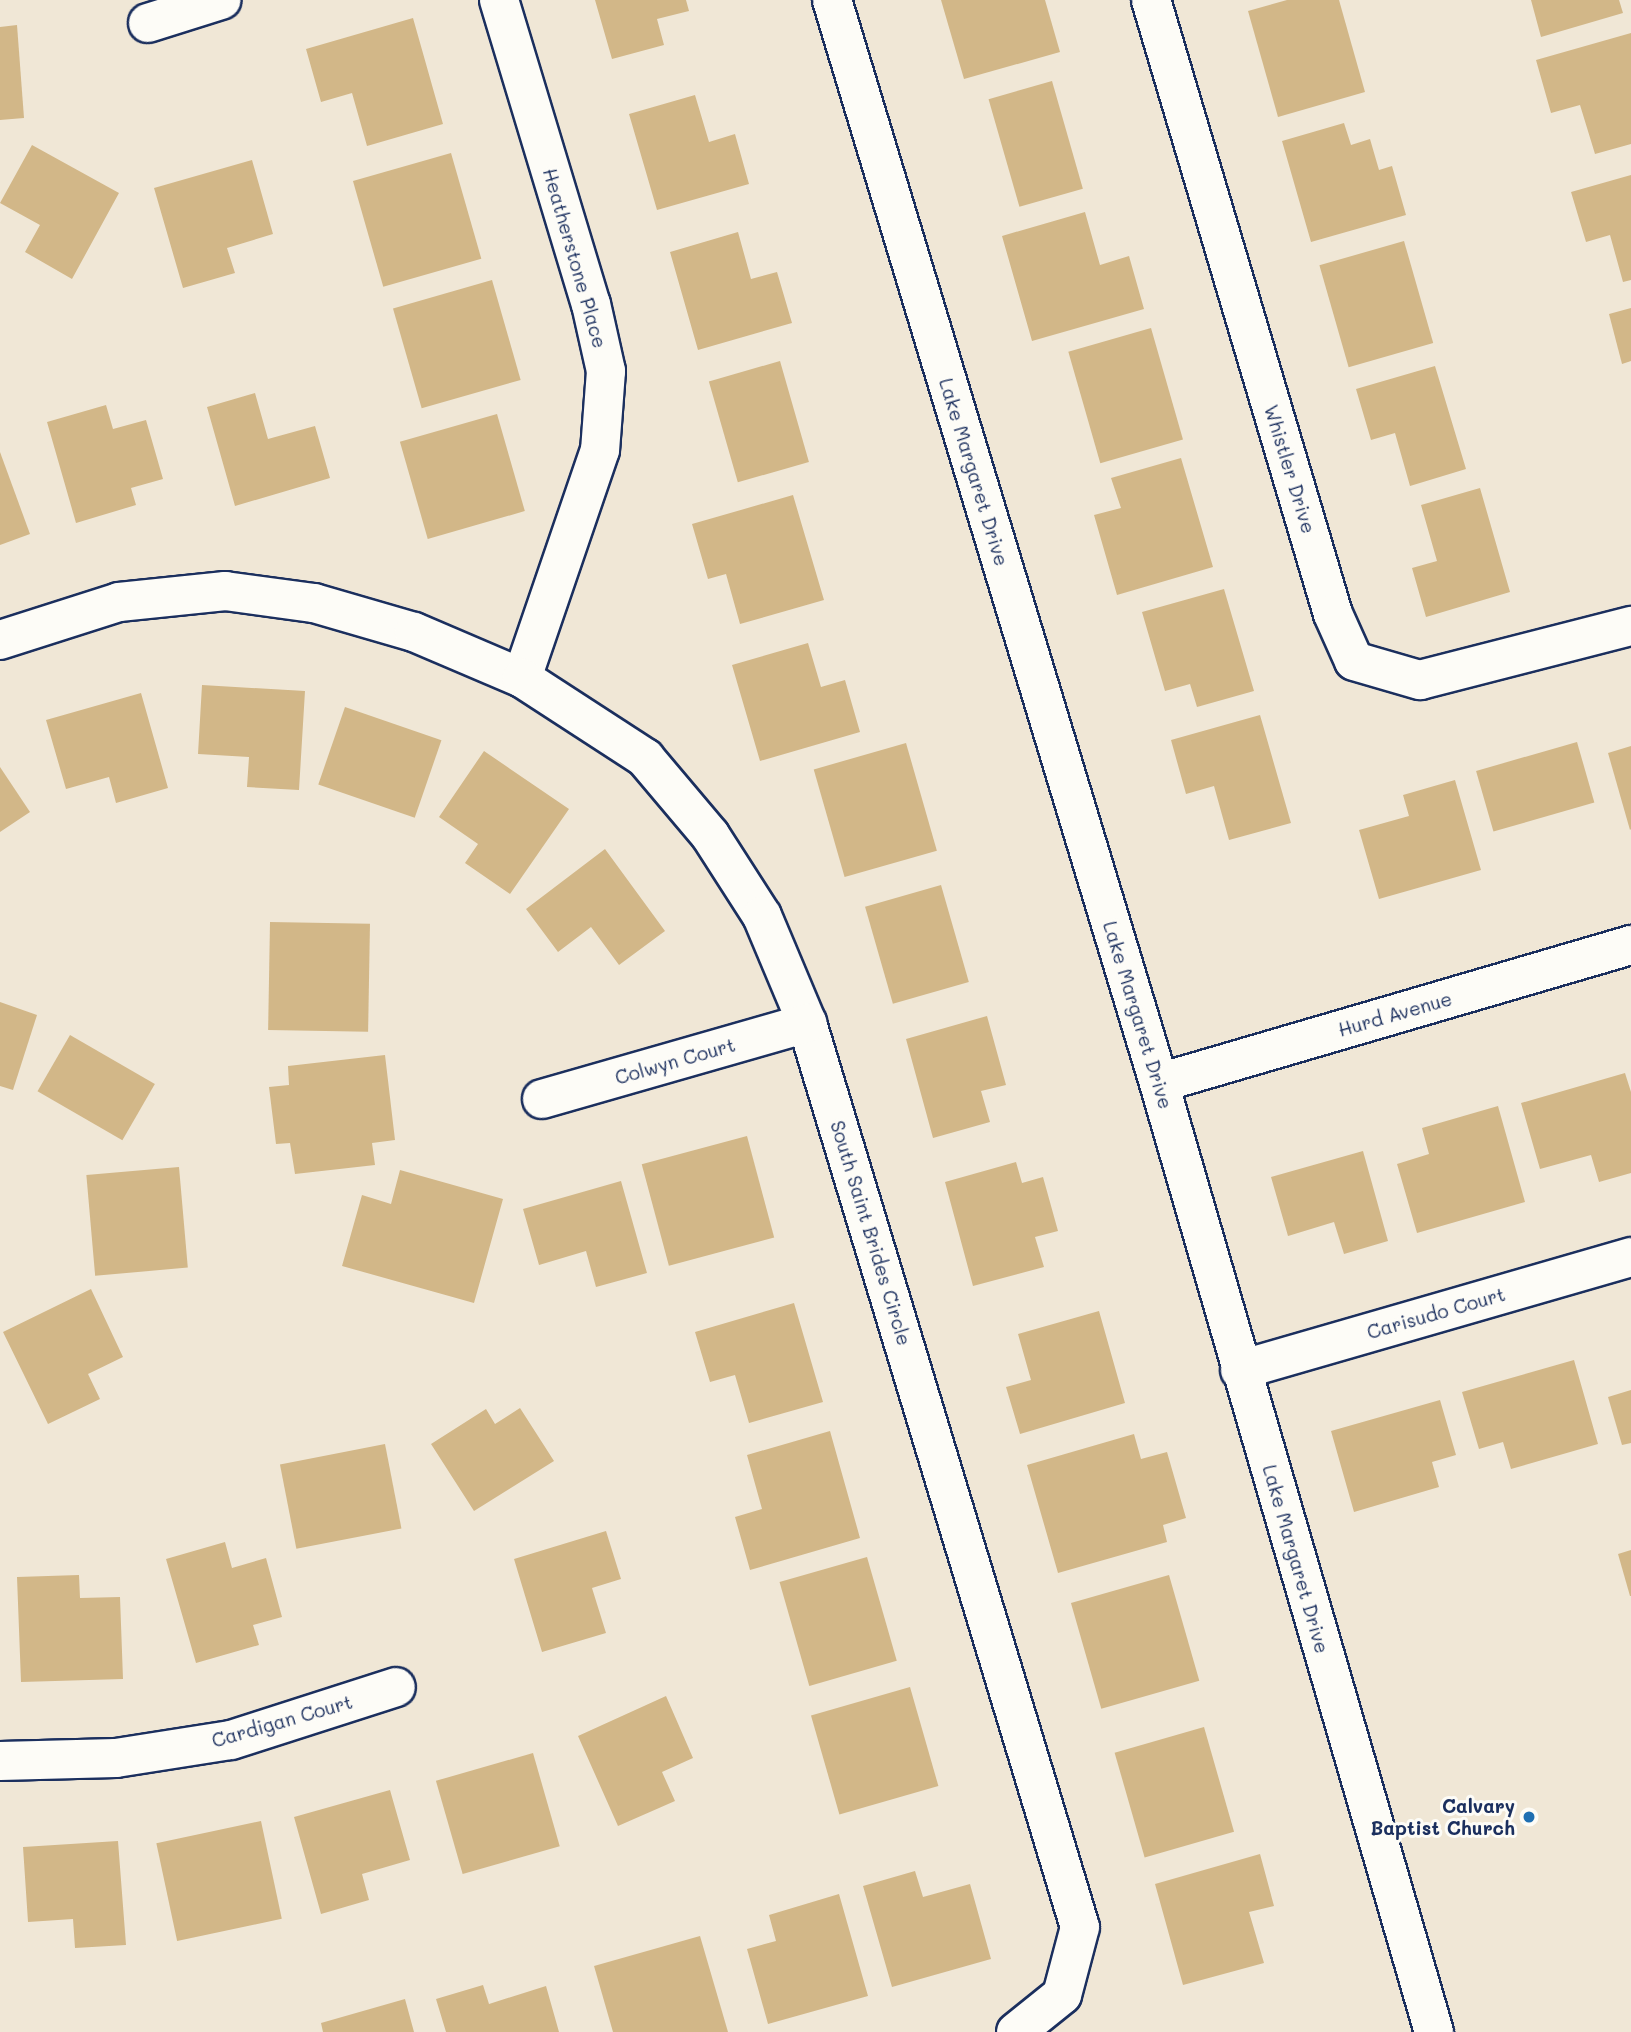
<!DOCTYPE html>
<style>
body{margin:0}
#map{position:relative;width:1631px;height:2032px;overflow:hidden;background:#f0e7d6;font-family:Mali,sans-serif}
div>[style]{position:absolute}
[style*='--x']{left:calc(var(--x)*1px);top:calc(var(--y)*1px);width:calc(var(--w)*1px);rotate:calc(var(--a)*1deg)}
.building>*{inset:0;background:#d2b788;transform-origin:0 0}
.roads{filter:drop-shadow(2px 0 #1b2f5e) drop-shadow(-2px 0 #1b2f5e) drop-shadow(0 2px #1b2f5e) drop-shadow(0 -2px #1b2f5e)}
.minor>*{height:38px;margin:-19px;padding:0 19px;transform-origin:19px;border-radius:19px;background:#fdfcf7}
.tertiary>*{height:38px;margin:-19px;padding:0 19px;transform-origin:19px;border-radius:19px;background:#fdfcf7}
.dots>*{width:19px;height:19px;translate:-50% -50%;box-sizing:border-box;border:4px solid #fdfcf7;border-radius:50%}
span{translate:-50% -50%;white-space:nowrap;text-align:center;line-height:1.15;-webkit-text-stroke:6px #fdfcf7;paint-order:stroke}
.street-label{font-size:19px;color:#1b2f5e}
.poi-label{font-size:19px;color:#1b2f5e;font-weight:700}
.right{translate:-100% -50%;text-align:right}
</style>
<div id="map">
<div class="building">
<i style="clip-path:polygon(595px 0,686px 0,689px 11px,657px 19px,664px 45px,612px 59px)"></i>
<i style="clip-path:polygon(941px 0,1045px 0,1060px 52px,964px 79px)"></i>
<i style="clip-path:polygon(1287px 0,1339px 0,1365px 92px,1278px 117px,1248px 11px)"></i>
<i style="clip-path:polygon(1531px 0,1619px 0,1623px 13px,1541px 37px)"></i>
<i style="clip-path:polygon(413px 18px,443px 124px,367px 146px,352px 93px,321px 102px,306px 49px)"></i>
<i style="clip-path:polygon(17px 25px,24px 118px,0 120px,0 27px)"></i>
<i style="clip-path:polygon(1631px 33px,1631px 144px,1595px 154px,1580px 105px,1551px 113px,1536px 60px)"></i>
<i style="left:1052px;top:81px;width:112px;height:66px;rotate:74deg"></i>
<i style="clip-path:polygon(695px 95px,709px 142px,735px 134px,749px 184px,657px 210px,629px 114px)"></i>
<i style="clip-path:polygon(1344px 123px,1351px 145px,1370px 139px,1379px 170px,1392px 166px,1406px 215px,1311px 242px,1282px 141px)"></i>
<i style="clip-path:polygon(32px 145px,119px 193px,72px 279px,25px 252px,40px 225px,0 203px)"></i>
<i style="left:451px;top:153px;width:110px;height:102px;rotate:74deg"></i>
<i style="clip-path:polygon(252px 160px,273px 234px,227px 248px,235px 273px,183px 288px,154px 188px)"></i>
<i style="clip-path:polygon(1631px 175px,1631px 280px,1623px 282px,1610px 235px,1586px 242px,1571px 192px)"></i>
<i style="clip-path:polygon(1085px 212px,1100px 265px,1129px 256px,1144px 309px,1032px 341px,1002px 236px)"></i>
<i style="clip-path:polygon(738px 232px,751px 279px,777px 272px,792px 323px,698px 350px,670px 252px)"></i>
<i style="left:1404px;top:241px;width:106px;height:88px;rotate:74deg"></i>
<i style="left:492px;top:280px;width:104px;height:103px;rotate:74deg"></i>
<i style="clip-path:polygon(1631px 308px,1631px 361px,1622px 364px,1609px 314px)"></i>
<i style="left:1151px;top:328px;width:116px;height:86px;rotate:74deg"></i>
<i style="left:780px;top:361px;width:105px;height:74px;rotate:74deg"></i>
<i style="clip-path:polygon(1435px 366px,1466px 469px,1410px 486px,1395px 433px,1371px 440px,1356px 389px)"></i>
<i style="clip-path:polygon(255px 393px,268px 439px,315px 426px,330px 478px,235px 506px,207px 407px)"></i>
<i style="clip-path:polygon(106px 405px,113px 429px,146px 420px,163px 479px,131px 488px,136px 505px,76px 523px,47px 422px)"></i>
<i style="left:497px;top:414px;width:101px;height:101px;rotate:74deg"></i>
<i style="clip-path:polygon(0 452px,30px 534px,0 545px)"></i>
<i style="clip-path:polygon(1181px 458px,1213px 567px,1117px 595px,1094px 515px,1121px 508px,1111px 478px)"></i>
<i style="clip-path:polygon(1480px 488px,1510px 592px,1426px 617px,1412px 568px,1437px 561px,1421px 505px)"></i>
<i style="clip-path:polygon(793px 495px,824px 600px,740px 624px,726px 574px,708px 579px,692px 524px)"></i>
<i style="clip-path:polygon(1224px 589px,1254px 691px,1197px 707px,1190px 684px,1165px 691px,1142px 612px)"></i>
<i style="clip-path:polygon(808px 643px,821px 687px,845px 680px,860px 732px,760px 761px,732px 665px)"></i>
<i style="clip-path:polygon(202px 685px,305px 691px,299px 790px,247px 787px,249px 757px,198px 754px)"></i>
<i style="clip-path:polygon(141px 693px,168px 788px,116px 803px,109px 777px,66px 789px,46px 720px)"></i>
<i style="left:345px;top:707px;width:102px;height:82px;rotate:19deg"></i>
<i style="clip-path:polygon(1260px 715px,1291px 823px,1229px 840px,1214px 786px,1186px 794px,1171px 740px)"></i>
<i style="left:1577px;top:742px;width:63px;height:105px;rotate:74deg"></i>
<i style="left:906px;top:743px;width:112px;height:96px;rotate:74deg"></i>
<i style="clip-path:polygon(1631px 746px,1631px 829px,1630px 830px,1608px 753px)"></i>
<i style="clip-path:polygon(484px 751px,569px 809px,510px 894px,465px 863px,478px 844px,439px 817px)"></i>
<i style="clip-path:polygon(0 767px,30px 812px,0 832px)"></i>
<i style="clip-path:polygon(1455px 780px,1481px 870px,1379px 899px,1359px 830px,1409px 816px,1403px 795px)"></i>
<i style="clip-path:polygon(605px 849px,665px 931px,619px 965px,591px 927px,558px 952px,526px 909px)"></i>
<i style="left:941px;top:885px;width:101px;height:79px;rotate:74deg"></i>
<i style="left:270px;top:922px;width:100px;height:108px;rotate:1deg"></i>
<i style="clip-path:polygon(0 1002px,37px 1015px,13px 1090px,0 1086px)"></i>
<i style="clip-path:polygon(987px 1016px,1006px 1085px,981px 1091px,990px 1122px,933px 1138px,906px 1039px)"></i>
<i style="left:70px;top:1035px;width:98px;height:65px;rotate:30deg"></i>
<i style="clip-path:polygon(385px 1055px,395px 1140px,372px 1143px,375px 1165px,295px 1174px,290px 1143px,276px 1144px,269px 1087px,289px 1085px,288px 1066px)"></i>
<i style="clip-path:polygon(1625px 1073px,1631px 1092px,1631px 1173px,1599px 1182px,1591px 1155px,1540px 1169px,1521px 1103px)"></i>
<i style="clip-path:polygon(1498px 1106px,1525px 1202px,1417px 1233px,1397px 1164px,1429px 1154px,1422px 1128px)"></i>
<i style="left:747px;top:1136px;width:105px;height:109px;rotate:75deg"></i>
<i style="clip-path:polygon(1363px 1151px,1388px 1241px,1344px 1254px,1334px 1222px,1288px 1236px,1271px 1177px)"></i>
<i style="clip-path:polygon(1016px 1162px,1022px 1183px,1043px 1177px,1058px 1231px,1035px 1237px,1044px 1267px,973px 1286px,945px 1182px)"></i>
<i style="left:179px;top:1167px;width:101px;height:93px;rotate:85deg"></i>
<i style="clip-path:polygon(400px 1170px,503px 1199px,474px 1303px,342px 1266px,362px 1195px,391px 1204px)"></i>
<i style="clip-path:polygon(621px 1181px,647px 1273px,596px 1287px,586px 1251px,539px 1265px,523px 1209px)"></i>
<i style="clip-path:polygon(91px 1289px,123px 1357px,88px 1374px,100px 1399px,48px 1424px,3px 1332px)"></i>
<i style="clip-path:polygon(794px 1303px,823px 1402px,749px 1423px,735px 1375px,710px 1382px,695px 1332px)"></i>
<i style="clip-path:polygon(1099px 1311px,1125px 1403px,1020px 1434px,1006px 1387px,1031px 1380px,1018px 1334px)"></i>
<i style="clip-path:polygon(1574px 1360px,1598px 1444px,1511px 1469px,1503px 1442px,1479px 1449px,1462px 1392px)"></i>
<i style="clip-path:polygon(1631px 1390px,1631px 1443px,1622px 1445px,1608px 1397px)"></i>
<i style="clip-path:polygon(1440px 1400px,1456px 1455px,1432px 1462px,1439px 1487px,1354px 1512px,1331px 1431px)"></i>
<i style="clip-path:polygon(520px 1408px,554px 1461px,474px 1511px,431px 1444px,486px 1409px,495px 1424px)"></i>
<i style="clip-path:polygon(830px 1431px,860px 1538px,750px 1570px,735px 1517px,762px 1509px,747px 1455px)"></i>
<i style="clip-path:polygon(1134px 1434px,1141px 1459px,1167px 1452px,1186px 1518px,1163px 1525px,1167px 1542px,1058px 1573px,1027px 1465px)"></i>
<i style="left:385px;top:1444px;width:86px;height:107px;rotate:79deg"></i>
<i style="clip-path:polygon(606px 1531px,621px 1579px,592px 1588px,606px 1633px,542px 1652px,514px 1559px)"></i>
<i style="clip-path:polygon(225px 1542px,232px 1568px,266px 1558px,282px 1617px,253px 1625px,259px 1645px,196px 1663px,166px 1559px)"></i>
<i style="clip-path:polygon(1631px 1550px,1631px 1596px,1630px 1596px,1618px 1554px)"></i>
<i style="left:867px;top:1557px;width:108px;height:91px;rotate:74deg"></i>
<i style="clip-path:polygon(79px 1575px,80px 1598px,120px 1597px,123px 1679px,21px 1682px,17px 1577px)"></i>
<i style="left:1169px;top:1575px;width:110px;height:102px;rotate:74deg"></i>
<i style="left:910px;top:1687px;width:103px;height:103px;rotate:74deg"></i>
<i style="clip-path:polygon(666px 1696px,693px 1758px,662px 1772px,675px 1801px,618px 1826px,578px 1736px)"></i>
<i style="left:1204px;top:1727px;width:109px;height:93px;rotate:74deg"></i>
<i style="left:533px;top:1753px;width:97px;height:101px;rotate:74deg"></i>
<i style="clip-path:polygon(390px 1790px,410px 1860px,362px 1874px,369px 1900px,321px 1914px,294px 1817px)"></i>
<i style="left:261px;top:1821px;width:100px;height:107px;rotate:78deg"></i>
<i style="clip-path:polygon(118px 1841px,126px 1945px,75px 1948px,73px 1919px,28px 1922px,23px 1847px)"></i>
<i style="clip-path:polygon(1260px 1854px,1274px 1906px,1249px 1912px,1264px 1963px,1183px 1985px,1155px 1884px)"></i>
<i style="clip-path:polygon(915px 1871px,923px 1897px,970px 1884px,991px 1959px,892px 1987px,863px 1886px)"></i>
<i style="clip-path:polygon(839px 1894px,868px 1996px,768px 2024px,747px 1949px,776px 1941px,769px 1915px)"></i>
<i style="clip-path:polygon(700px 1936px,728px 2032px,613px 2032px,594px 1966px)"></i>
<i style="clip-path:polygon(483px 1985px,489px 2004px,546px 1986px,559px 2032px,446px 2032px,436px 1999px)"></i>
<i style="clip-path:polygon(405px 1999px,414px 2032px,323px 2032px,321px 2023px)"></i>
</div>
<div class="roads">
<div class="minor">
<i style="--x:499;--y:0;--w:318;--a:73.2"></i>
<i style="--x:591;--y:304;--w:69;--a:77.4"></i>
<i style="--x:606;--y:371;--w:79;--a:94.3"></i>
<i style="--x:600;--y:450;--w:241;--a:108.9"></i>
<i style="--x:1151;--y:0;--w:640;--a:73.49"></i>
<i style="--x:1333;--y:614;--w:51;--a:65.9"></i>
<i style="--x:1354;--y:661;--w:69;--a:16.1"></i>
<i style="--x:1420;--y:680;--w:218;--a:-14.4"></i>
<i style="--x:148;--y:23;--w:77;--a:-17.5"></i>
<i style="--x:0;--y:640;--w:125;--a:-17.7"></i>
<i style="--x:119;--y:602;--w:107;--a:-5.9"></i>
<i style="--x:225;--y:591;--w:90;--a:7.7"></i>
<i style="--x:314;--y:603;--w:104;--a:16.2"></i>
<i style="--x:414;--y:632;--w:117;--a:23.1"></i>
<i style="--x:522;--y:678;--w:147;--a:33"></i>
<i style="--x:645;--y:758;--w:101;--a:49.8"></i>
<i style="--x:710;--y:835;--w:96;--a:57.3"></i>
<i style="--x:762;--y:916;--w:116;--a:67.2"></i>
<i style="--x:807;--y:1023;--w:944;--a:73.2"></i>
<i style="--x:1080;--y:1927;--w:70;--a:104.8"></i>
<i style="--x:1062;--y:1995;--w:59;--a:141.2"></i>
<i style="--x:1159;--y:1083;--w:492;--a:-16.3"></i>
<i style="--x:542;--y:1099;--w:276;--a:-16"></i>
<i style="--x:1240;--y:1370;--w:407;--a:-16.1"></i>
<i style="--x:0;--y:1761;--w:116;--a:-1.5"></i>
<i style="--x:116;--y:1758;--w:116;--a:-8.9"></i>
<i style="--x:231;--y:1740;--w:173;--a:-17.8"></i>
</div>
<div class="tertiary">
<i style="--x:832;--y:0;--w:1131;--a:73.2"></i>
<i style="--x:1159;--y:1083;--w:988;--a:73.84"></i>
</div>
</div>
<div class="dots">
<i style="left:1529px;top:1817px;background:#1f6fb2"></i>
</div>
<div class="street-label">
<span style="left:575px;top:258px;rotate:74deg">Heatherstone Place</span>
<span style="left:1290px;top:469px;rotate:73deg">Whistler Drive</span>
<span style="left:974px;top:472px;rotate:73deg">Lake Margaret Drive</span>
<span style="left:1395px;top:1014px;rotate:-16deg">Hurd Avenue</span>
<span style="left:1138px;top:1015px;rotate:73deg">Lake Margaret Drive</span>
<span style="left:675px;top:1061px;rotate:-16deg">Colwyn Court</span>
<span style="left:871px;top:1233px;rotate:73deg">South Saint Brides Circle</span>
<span style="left:1436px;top:1313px;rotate:-16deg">Carisudo Court</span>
<span style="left:1296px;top:1559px;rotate:74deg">Lake Margaret Drive</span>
<span style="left:282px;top:1721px;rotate:-16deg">Cardigan Court</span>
</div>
<div class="poi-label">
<span class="right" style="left:1515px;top:1817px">Calvary<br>Baptist Church</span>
</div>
</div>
